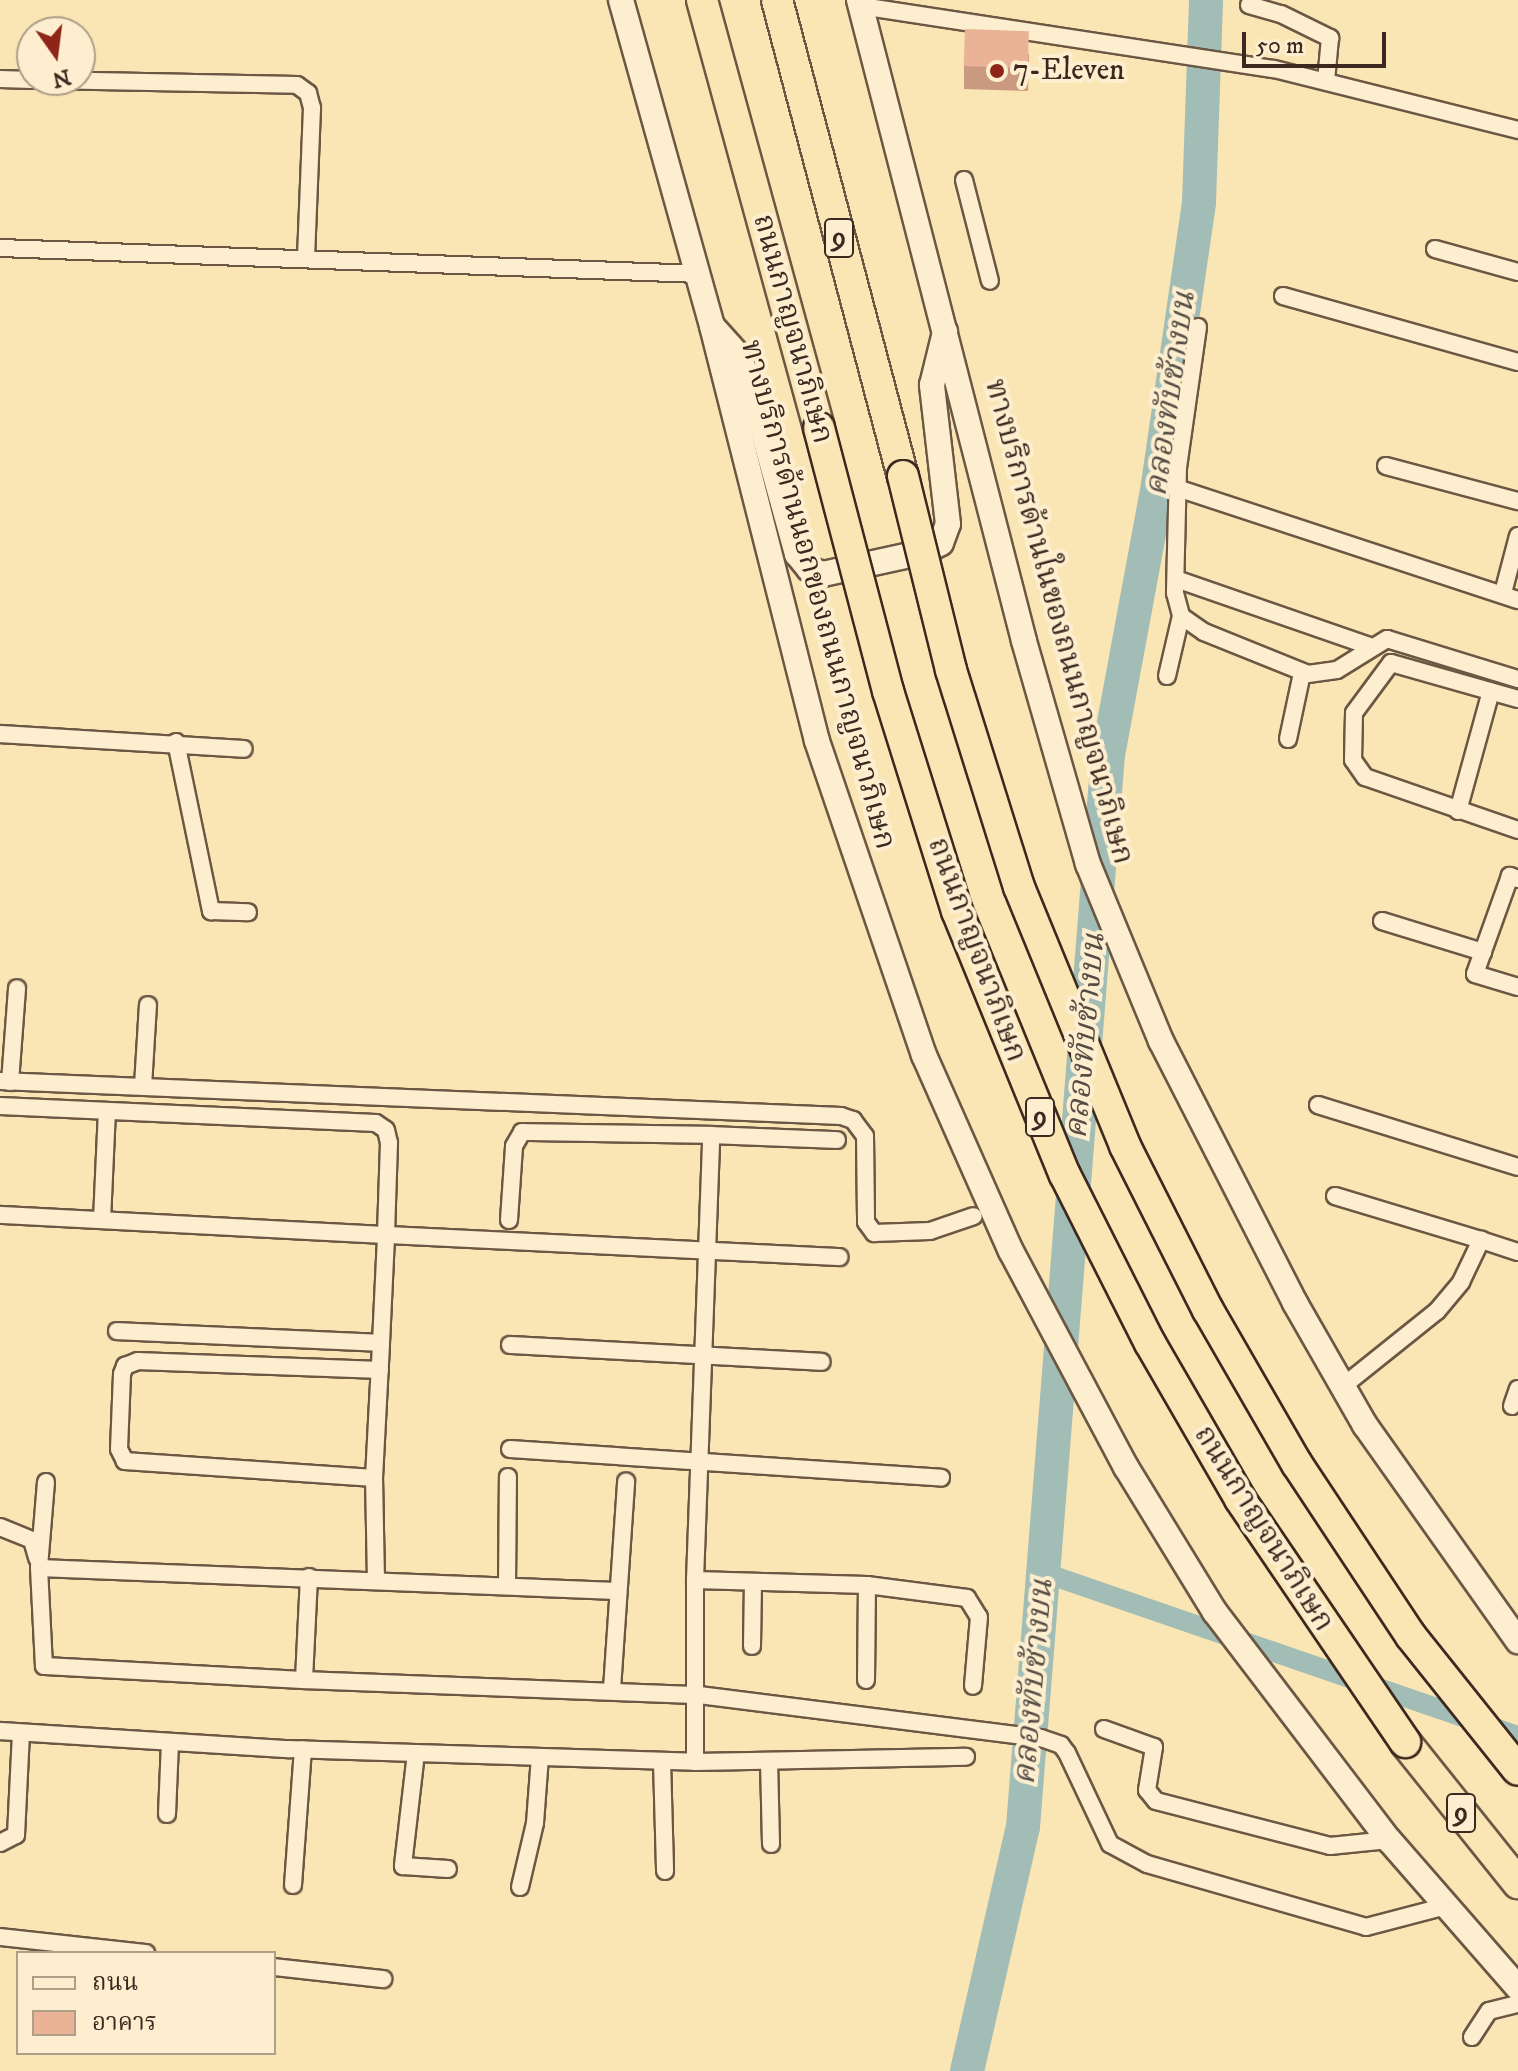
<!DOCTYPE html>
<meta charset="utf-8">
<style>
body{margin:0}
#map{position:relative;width:1518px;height:2071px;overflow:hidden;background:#fae5b4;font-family:"IM FELL DW Pica","Noto Serif Thai",serif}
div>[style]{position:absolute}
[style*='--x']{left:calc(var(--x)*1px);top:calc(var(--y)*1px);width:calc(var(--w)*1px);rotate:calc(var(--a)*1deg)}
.canal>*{height:20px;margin:-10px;padding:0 10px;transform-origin:10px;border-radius:10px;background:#a1bdb6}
.river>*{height:34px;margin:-17px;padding:0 17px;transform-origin:17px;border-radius:17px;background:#a1bdb6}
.roads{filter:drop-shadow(2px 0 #6c5744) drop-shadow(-2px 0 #6c5744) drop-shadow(0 2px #6c5744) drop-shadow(0 -2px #6c5744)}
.street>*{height:16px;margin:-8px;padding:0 8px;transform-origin:8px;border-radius:8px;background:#fceece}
.secondary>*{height:24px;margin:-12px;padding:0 12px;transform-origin:12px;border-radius:12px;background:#fceece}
.highway>*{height:30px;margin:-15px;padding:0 15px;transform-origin:15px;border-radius:15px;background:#fae5b4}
.bridges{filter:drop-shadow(2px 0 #3c281f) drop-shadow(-2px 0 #3c281f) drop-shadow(0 2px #3c281f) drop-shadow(0 -2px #3c281f)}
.highway-bridge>*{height:30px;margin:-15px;padding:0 15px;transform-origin:15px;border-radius:15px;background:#fae5b4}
.wall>*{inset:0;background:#ca9a80}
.building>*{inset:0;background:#ebb395;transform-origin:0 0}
.dots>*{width:22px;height:22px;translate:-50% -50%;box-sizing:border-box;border:4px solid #fceece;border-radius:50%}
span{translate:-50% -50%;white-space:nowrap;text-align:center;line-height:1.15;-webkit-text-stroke:8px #fceece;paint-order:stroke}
.shield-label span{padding:2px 6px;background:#fceece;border:2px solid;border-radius:6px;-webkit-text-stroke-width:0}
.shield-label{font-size:28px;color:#3c281f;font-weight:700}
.poi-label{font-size:30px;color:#3c281f}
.left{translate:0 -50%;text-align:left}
.street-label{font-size:30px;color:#3c281f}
.water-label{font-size:32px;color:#554d45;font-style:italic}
.legend{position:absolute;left:16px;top:1951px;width:260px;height:104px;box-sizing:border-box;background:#fceece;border:2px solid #af9f88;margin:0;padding:10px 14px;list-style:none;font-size:24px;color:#3c281f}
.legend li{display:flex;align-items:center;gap:16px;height:40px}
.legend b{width:40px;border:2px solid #af9f88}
.north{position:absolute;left:16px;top:16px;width:80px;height:80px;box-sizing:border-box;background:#fceece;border:2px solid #af9f88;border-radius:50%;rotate:166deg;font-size:22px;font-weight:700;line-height:32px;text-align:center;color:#3c281f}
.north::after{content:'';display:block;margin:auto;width:28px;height:36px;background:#8f2418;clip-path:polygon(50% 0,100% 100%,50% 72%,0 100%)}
.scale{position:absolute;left:1242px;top:32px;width:144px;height:36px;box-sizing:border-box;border:4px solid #3c281f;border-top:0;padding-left:10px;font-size:24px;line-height:28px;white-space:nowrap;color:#3c281f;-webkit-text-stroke:6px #fceece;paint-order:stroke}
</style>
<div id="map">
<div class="canal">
<i style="--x:1042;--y:1572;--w:503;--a:19.01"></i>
</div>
<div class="river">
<i style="--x:967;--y:2071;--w:250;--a:-77.1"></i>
<i style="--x:1023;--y:1827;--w:1075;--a:-85.47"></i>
<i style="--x:1108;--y:755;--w:276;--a:-79.5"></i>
<i style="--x:1158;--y:484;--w:285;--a:-81.7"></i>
<i style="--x:1199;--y:202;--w:202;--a:-88"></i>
</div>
<div class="roads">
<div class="street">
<i style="--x:1249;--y:5;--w:33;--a:16"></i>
<i style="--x:1281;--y:14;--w:55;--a:26.1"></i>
<i style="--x:1330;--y:38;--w:43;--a:95.3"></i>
<i style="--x:861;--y:6;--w:418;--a:8.7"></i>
<i style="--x:1274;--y:69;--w:252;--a:14"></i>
<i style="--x:0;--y:79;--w:32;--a:2"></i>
<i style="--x:43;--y:80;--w:254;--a:1.1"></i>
<i style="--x:297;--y:85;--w:14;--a:36"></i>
<i style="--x:308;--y:93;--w:16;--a:75"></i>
<i style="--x:312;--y:108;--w:151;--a:92.3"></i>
<i style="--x:964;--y:180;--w:104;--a:75.6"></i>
<i style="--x:0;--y:248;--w:698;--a:2.13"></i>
<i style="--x:1435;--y:249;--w:86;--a:15.5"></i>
<i style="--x:1283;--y:296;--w:244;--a:15.7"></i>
<i style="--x:1198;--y:327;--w:142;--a:98.1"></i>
<i style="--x:1178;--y:468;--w:125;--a:91.4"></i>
<i style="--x:1175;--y:593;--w:24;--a:75"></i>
<i style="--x:1181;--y:616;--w:28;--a:35"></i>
<i style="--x:1204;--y:632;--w:112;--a:22"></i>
<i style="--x:1308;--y:674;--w:29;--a:-8"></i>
<i style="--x:1337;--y:670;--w:59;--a:-31.8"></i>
<i style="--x:1387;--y:639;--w:137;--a:17"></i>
<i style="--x:1386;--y:466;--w:137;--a:14.9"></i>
<i style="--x:1177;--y:488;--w:359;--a:18.2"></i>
<i style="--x:1176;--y:579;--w:205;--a:19.1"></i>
<i style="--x:1503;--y:593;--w:59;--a:-75.3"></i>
<i style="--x:1167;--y:676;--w:62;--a:-76.9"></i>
<i style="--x:1518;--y:699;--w:132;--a:-164.2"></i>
<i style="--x:1391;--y:663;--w:62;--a:126.5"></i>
<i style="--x:1354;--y:713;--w:47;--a:91.2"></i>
<i style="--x:1353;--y:760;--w:21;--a:55"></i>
<i style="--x:1365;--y:777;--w:162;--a:19.1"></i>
<i style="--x:0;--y:734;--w:244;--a:3.5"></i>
<i style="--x:1288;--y:739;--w:67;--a:-78"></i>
<i style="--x:176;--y:742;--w:173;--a:78.3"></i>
<i style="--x:211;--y:911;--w:37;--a:2"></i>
<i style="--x:1458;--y:811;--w:124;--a:-74.6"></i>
<i style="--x:1518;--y:879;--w:9;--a:-159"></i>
<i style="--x:1510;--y:876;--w:104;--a:109.7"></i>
<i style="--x:1475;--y:974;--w:45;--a:16.8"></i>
<i style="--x:1382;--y:921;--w:106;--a:17.1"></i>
<i style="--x:0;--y:1081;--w:842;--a:2.38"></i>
<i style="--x:841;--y:1116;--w:13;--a:18"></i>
<i style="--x:853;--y:1120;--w:20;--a:53"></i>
<i style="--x:865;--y:1136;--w:86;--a:89.3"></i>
<i style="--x:866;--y:1222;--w:14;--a:54"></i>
<i style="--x:874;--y:1233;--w:56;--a:-2"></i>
<i style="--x:930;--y:1231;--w:46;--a:-18.8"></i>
<i style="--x:10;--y:1082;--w:94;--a:-85.7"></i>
<i style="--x:143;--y:1086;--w:81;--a:-86.5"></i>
<i style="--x:1318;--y:1105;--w:209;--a:17.2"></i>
<i style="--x:0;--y:1106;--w:376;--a:2.6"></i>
<i style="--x:376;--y:1123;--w:12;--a:35"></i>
<i style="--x:386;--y:1130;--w:13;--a:77"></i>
<i style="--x:389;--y:1143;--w:92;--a:91.9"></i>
<i style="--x:386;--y:1235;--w:387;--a:-177"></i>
<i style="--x:1335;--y:1196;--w:152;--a:16.8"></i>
<i style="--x:102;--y:1220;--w:109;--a:-87.4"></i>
<i style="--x:509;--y:1220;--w:74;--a:-86.1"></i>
<i style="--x:514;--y:1146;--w:16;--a:-60"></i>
<i style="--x:522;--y:1132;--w:189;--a:0.9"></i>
<i style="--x:117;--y:1331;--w:264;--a:2.6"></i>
<i style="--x:381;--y:1343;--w:108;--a:-87.3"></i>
<i style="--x:386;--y:1235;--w:454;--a:2.8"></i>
<i style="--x:510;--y:1345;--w:312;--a:3.1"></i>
<i style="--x:1342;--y:1387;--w:122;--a:-38.7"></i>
<i style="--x:1437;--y:1311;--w:38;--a:-50"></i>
<i style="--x:1461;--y:1282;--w:47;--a:-64.5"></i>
<i style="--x:1481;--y:1240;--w:39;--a:18"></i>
<i style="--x:1512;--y:1406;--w:18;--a:-71"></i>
<i style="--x:510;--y:1449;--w:432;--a:3.8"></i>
<i style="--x:374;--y:1478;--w:250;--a:-176.1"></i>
<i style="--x:125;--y:1461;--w:13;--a:-117"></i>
<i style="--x:119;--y:1449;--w:75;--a:-87.7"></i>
<i style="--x:122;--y:1374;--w:9;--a:-69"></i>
<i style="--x:125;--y:1366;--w:14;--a:-21"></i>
<i style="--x:138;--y:1361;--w:242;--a:2.1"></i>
<i style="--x:46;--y:1482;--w:86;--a:94.7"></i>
<i style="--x:39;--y:1568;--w:98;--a:87.1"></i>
<i style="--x:44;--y:1666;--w:260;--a:3.1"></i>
<i style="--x:0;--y:1527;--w:35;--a:22"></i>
<i style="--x:32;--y:1540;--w:19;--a:74"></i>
<i style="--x:39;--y:1568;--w:578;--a:2.28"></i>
<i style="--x:309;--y:1577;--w:103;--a:92.8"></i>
<i style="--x:304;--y:1680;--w:395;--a:2.2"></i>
<i style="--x:699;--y:1695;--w:345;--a:7.2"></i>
<i style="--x:1041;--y:1738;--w:21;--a:19"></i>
<i style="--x:1061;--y:1745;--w:10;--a:53"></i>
<i style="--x:1067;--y:1753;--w:101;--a:64.7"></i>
<i style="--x:1110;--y:1844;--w:42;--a:28.4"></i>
<i style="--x:1147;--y:1864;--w:228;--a:16"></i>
<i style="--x:1366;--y:1927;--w:83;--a:-14.7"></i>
<i style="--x:695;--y:1580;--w:172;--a:1.7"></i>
<i style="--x:867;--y:1585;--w:101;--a:7.4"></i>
<i style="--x:967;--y:1598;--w:22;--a:58"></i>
<i style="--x:979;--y:1617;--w:69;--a:95"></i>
<i style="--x:376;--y:1581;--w:103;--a:-91.1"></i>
<i style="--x:374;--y:1478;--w:135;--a:-87"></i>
<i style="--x:507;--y:1586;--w:109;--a:-89.5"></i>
<i style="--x:752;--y:1646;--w:64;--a:-89.1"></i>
<i style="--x:866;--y:1680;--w:95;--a:-89.4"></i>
<i style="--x:612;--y:1689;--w:208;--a:-86.1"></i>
<i style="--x:1104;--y:1729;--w:53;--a:19.8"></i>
<i style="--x:1154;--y:1747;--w:44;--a:99.2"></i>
<i style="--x:1147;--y:1790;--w:14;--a:51"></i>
<i style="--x:1156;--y:1801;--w:180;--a:14.5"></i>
<i style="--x:1330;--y:1846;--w:59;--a:-5.8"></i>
<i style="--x:0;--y:1731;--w:289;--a:3.6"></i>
<i style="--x:288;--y:1749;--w:407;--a:1.8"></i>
<i style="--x:695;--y:1762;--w:271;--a:-1.1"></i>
<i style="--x:416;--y:1753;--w:114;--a:96.6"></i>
<i style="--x:403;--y:1866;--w:45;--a:3.8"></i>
<i style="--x:662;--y:1761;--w:110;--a:88.4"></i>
<i style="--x:769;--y:1761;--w:83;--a:88.6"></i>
<i style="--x:695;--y:1762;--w:182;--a:-90"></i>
<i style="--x:695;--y:1580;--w:445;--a:-87.9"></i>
<i style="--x:711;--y:1135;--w:126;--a:2.3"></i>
<i style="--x:167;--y:1814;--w:72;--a:-87.6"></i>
<i style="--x:0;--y:1843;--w:18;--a:-27"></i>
<i style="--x:16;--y:1835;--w:102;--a:-87.2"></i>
<i style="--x:293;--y:1885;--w:136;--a:-85.8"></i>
<i style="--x:520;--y:1887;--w:66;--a:-76.8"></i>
<i style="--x:535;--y:1823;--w:66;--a:-85.7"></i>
<i style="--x:0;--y:1937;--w:147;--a:6.3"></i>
<i style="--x:274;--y:1967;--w:110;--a:6.3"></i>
<i style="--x:1472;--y:2037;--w:31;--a:-57"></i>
<i style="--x:1489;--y:2011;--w:30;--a:-14"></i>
</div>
<div class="secondary">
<i style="--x:621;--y:0;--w:338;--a:74.4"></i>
<i style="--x:712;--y:326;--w:428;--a:75.8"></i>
<i style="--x:817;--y:741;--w:332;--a:71.2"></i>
<i style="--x:924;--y:1055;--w:214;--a:66.1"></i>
<i style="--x:1011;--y:1251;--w:245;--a:62"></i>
<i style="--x:1126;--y:1467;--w:170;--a:58.5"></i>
<i style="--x:1215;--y:1612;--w:287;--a:52.7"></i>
<i style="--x:1389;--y:1840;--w:196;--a:48.9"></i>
<i style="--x:859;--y:0;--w:662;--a:75.56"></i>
<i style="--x:1024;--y:641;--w:232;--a:74"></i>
<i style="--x:1088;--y:864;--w:191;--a:67.6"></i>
<i style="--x:1161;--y:1041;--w:294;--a:62.9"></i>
<i style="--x:1295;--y:1303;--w:141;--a:60.2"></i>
<i style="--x:1365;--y:1425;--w:265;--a:54.7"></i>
<i style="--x:713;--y:327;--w:38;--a:48"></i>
<i style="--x:738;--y:355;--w:28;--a:67"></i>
<i style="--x:749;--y:381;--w:180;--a:74.5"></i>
<i style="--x:797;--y:554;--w:19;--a:51"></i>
<i style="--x:809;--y:569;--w:15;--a:20"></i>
<i style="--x:823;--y:574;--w:103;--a:-12.3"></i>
<i style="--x:924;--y:552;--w:19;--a:-28"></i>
<i style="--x:941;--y:543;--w:20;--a:-70"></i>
<i style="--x:948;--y:524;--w:140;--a:-96.6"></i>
<i style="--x:932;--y:385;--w:55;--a:-76.2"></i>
</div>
<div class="highway">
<i style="--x:702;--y:0;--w:444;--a:74.7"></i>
<i style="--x:777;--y:0;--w:492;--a:75.2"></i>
<i style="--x:1405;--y:1742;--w:181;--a:51.3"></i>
</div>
</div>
<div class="bridges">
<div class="highway-bridge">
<i style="--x:819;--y:428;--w:272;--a:75.3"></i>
<i style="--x:888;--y:691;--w:231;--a:72.6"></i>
<i style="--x:957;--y:911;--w:285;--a:67.8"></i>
<i style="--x:1065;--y:1175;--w:188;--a:63.2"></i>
<i style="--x:1150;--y:1343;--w:180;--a:60"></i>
<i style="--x:1240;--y:1499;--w:294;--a:55.8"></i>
<i style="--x:903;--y:476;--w:200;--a:76.1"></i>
<i style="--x:951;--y:670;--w:227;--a:72.6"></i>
<i style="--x:1019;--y:887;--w:280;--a:67.7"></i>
<i style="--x:1125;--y:1146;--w:184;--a:63.2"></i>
<i style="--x:1208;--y:1310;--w:178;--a:60"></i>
<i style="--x:1297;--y:1464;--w:206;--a:56.5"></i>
<i style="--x:1411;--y:1636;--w:171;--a:51.4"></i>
</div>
</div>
<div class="wall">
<i style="clip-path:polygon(1029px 54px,1028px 91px,964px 89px,964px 66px)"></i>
</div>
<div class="building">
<i style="left:965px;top:29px;width:64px;height:37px;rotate:2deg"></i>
</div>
<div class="dots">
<i style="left:997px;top:71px;background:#8f2418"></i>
</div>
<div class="shield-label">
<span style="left:839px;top:238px">9</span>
<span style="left:1040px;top:1117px">9</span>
<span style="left:1461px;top:1813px">9</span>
</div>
<div class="poi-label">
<span class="left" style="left:1013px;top:71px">7-Eleven</span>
</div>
<div class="street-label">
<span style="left:792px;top:329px;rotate:75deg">ถนนกาญจนาภิเษก</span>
<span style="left:817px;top:595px;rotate:75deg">ทางบริการด้านนอกของถนนกาญจนาภิเษก</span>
<span style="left:1058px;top:622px;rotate:75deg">ทางบริการด้านในของถนนกาญจนาภิเษก</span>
<span style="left:976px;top:950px;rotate:70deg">ถนนกาญจนาภิเษก</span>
<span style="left:1263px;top:1529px;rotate:58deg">ถนนกาญจนาภิเษก</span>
</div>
<div class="water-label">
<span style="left:1171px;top:394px;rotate:-82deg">คลองทับช้างบน</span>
<span style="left:1086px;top:1036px;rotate:-85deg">คลองทับช้างบน</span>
<span style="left:1034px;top:1682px;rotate:-85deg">คลองทับช้างบน</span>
</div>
<ul class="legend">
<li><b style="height:10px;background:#fceece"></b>ถนน</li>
<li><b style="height:22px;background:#ebb395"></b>อาคาร</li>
</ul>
<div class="north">N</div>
<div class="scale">50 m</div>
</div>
